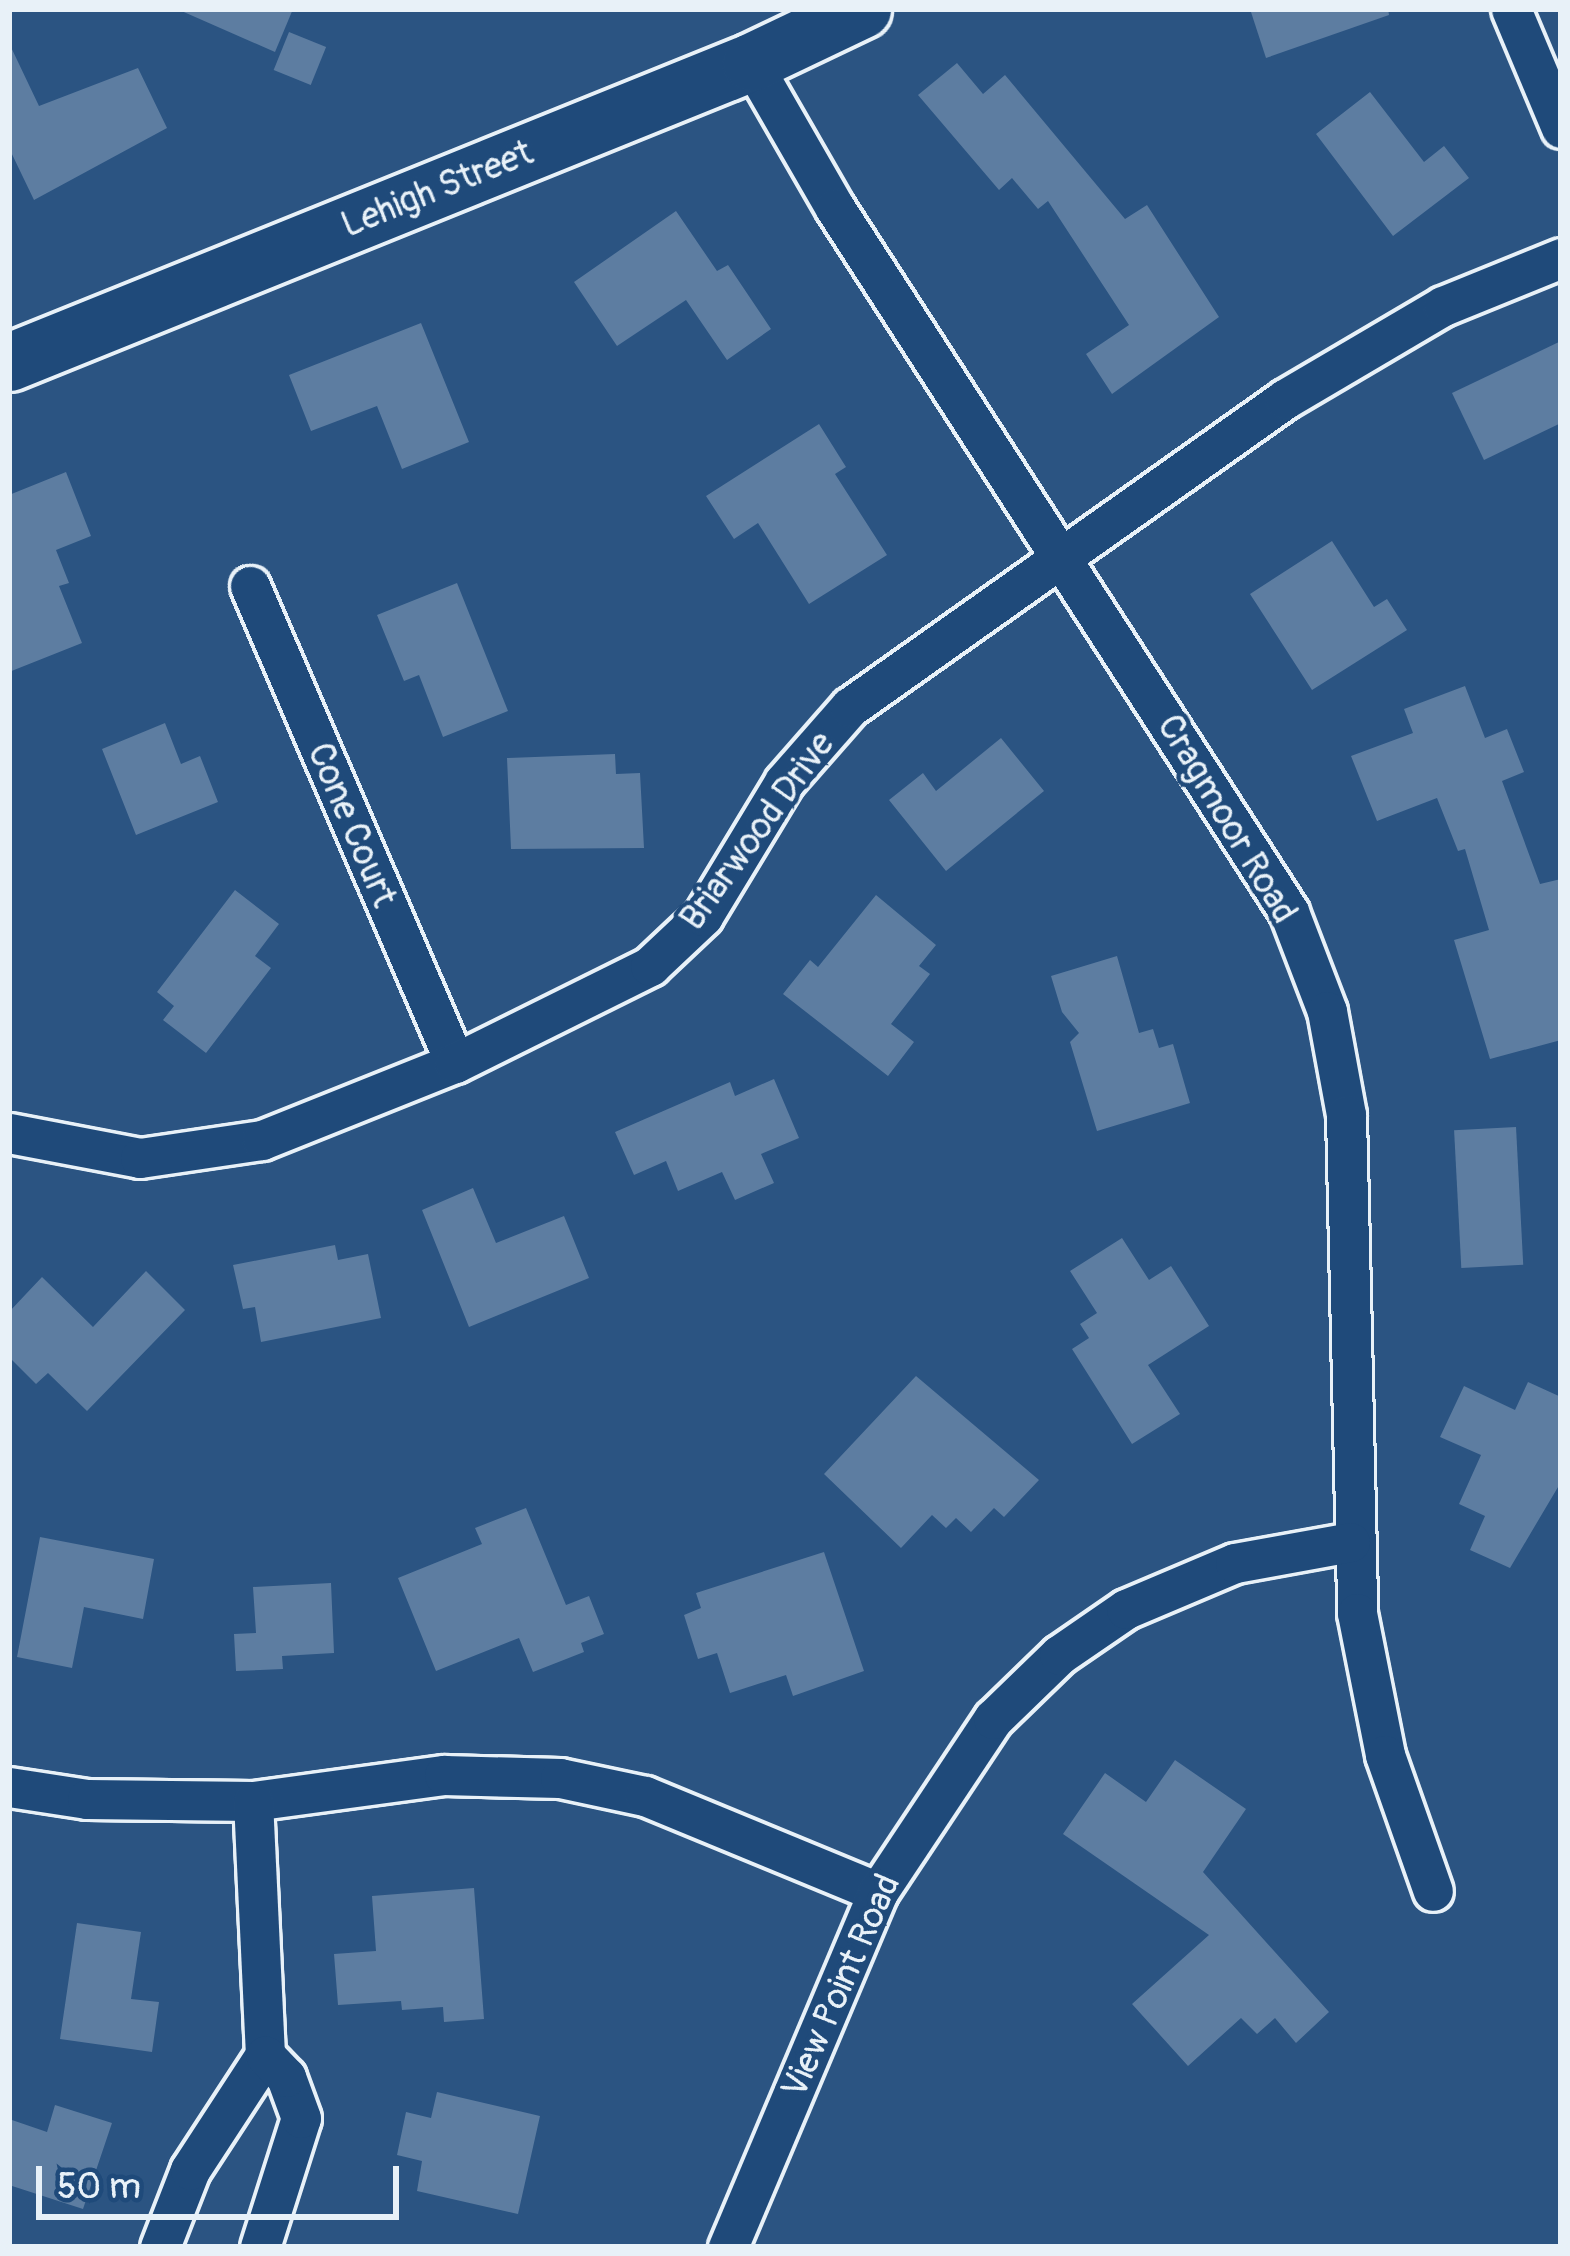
<!DOCTYPE html>
<style>
body{margin:0}
#map{position:relative;width:1570px;height:2256px;overflow:hidden;background:#2b5482;font-family:Pangolin,sans-serif}
div>[style]{position:absolute}
[style*='--x']{left:calc(var(--x)*1px);top:calc(var(--y)*1px);width:calc(var(--w)*1px);rotate:calc(var(--a)*1deg)}
.building>*{inset:0;background:#5d7da1;transform-origin:0 0}
.roads{filter:drop-shadow(3px 0 #e8f1f8) drop-shadow(-3px 0 #e8f1f8) drop-shadow(0 3px #e8f1f8) drop-shadow(0 -3px #e8f1f8)}
.street>*{height:39px;margin:-19.5px;padding:0 19.5px;transform-origin:19.5px;border-radius:19.5px;background:#1f4a7a}
.secondary>*{height:57px;margin:-28.5px;padding:0 28.5px;transform-origin:28.5px;border-radius:28.5px;background:#1f4a7a}
span{translate:-50% -50%;white-space:nowrap;text-align:center;line-height:1.15;-webkit-text-stroke:9px #1f4a7a;paint-order:stroke}
.street-label{font-size:36px;color:#e8f1f8}
.frame{position:absolute;inset:0;border:12px solid #e8f1f8;pointer-events:none}
.scale{position:absolute;left:36px;top:2166px;width:363px;height:54px;box-sizing:border-box;border:6px solid #e8f1f8;border-top:0;padding-left:15px;font-size:36px;line-height:42px;white-space:nowrap;color:#e8f1f8;-webkit-text-stroke:9px #1f4a7a;paint-order:stroke}
</style>
<div id="map">
<div class="building">
<i style="clip-path:polygon(177px 9px,293px 9px,275px 52px)"></i>
<i style="clip-path:polygon(1250px 9px,1388px 9px,1389px 15px,1266px 58px)"></i>
<i style="left:289px;top:32px;width:40px;height:41px;rotate:22deg"></i>
<i style="clip-path:polygon(9px 43px,39px 106px,138px 68px,167px 128px,34px 200px,9px 148px)"></i>
<i style="clip-path:polygon(957px 63px,983px 94px,1005px 75px,1125px 219px,1147px 205px,1219px 317px,1112px 394px,1086px 354px,1129px 325px,1048px 201px,1038px 209px,1012px 178px,999px 190px,918px 95px)"></i>
<i style="clip-path:polygon(1370px 92px,1424px 162px,1444px 146px,1469px 178px,1393px 236px,1316px 134px)"></i>
<i style="clip-path:polygon(676px 211px,717px 271px,728px 265px,771px 329px,727px 360px,686px 300px,617px 346px,574px 282px)"></i>
<i style="clip-path:polygon(421px 323px,469px 442px,402px 469px,377px 406px,311px 431px,289px 375px)"></i>
<i style="clip-path:polygon(1561px 341px,1561px 423px,1484px 460px,1452px 393px)"></i>
<i style="clip-path:polygon(819px 424px,846px 467px,835px 474px,887px 555px,809px 604px,758px 523px,734px 539px,706px 496px)"></i>
<i style="clip-path:polygon(66px 472px,91px 536px,56px 550px,69px 583px,59px 586px,82px 643px,9px 672px,9px 495px)"></i>
<i style="clip-path:polygon(1332px 541px,1374px 607px,1387px 599px,1407px 630px,1312px 690px,1250px 594px)"></i>
<i style="clip-path:polygon(457px 583px,508px 711px,443px 737px,419px 675px,404px 681px,377px 615px)"></i>
<i style="clip-path:polygon(1465px 686px,1485px 738px,1507px 729px,1524px 772px,1502px 781px,1540px 884px,1561px 879px,1561px 1040px,1490px 1059px,1454px 940px,1489px 930px,1465px 849px,1458px 851px,1437px 798px,1377px 821px,1351px 756px,1413px 733px,1404px 709px)"></i>
<i style="clip-path:polygon(165px 723px,181px 764px,200px 756px,218px 802px,136px 835px,102px 749px)"></i>
<i style="clip-path:polygon(1001px 738px,1044px 791px,946px 871px,889px 800px,923px 773px,936px 791px)"></i>
<i style="clip-path:polygon(615px 754px,616px 774px,640px 773px,644px 848px,511px 849px,507px 758px)"></i>
<i style="clip-path:polygon(235px 890px,279px 924px,255px 956px,271px 968px,206px 1053px,163px 1020px,174px 1006px,157px 992px)"></i>
<i style="clip-path:polygon(876px 895px,936px 945px,919px 966px,930px 974px,891px 1024px,914px 1042px,888px 1076px,783px 994px,810px 960px,818px 967px)"></i>
<i style="clip-path:polygon(1117px 956px,1139px 1033px,1153px 1029px,1159px 1048px,1173px 1044px,1190px 1103px,1097px 1131px,1070px 1042px,1079px 1033px,1062px 1012px,1051px 976px)"></i>
<i style="clip-path:polygon(774px 1079px,799px 1138px,761px 1154px,774px 1183px,735px 1200px,722px 1172px,678px 1191px,666px 1161px,634px 1175px,615px 1132px,730px 1082px,735px 1096px)"></i>
<i style="left:1516px;top:1127px;width:138px;height:62px;rotate:87deg"></i>
<i style="clip-path:polygon(473px 1188px,496px 1243px,564px 1216px,589px 1278px,469px 1327px,422px 1210px)"></i>
<i style="clip-path:polygon(1122px 1238px,1149px 1280px,1171px 1266px,1209px 1326px,1148px 1365px,1180px 1414px,1132px 1444px,1072px 1349px,1089px 1338px,1080px 1324px,1097px 1313px,1070px 1271px)"></i>
<i style="clip-path:polygon(335px 1245px,338px 1260px,368px 1254px,381px 1318px,261px 1342px,255px 1307px,243px 1309px,233px 1265px)"></i>
<i style="clip-path:polygon(146px 1271px,185px 1310px,87px 1411px,48px 1373px,36px 1384px,9px 1357px,9px 1312px,42px 1277px,93px 1327px)"></i>
<i style="clip-path:polygon(916px 1376px,1039px 1480px,1004px 1517px,994px 1508px,971px 1532px,956px 1518px,946px 1528px,932px 1515px,901px 1548px,824px 1474px)"></i>
<i style="clip-path:polygon(1528px 1382px,1561px 1397px,1561px 1482px,1510px 1568px,1470px 1550px,1485px 1516px,1459px 1504px,1481px 1455px,1440px 1437px,1464px 1386px,1515px 1410px)"></i>
<i style="clip-path:polygon(526px 1508px,566px 1605px,589px 1596px,604px 1634px,581px 1643px,584px 1652px,533px 1672px,519px 1638px,436px 1671px,398px 1578px,482px 1544px,475px 1528px)"></i>
<i style="clip-path:polygon(40px 1537px,154px 1559px,143px 1619px,84px 1607px,72px 1668px,17px 1657px)"></i>
<i style="clip-path:polygon(824px 1552px,864px 1671px,793px 1696px,786px 1675px,730px 1693px,717px 1653px,698px 1659px,684px 1615px,701px 1608px,696px 1593px)"></i>
<i style="clip-path:polygon(331px 1583px,334px 1653px,282px 1656px,283px 1669px,236px 1671px,234px 1634px,256px 1633px,253px 1587px)"></i>
<i style="clip-path:polygon(1175px 1760px,1246px 1809px,1203px 1872px,1329px 2012px,1296px 2043px,1275px 2018px,1257px 2034px,1241px 2018px,1188px 2066px,1132px 2004px,1209px 1935px,1063px 1834px,1105px 1773px,1146px 1802px)"></i>
<i style="clip-path:polygon(474px 1888px,484px 2019px,444px 2022px,443px 2007px,402px 2010px,401px 2001px,338px 2005px,334px 1954px,376px 1951px,372px 1896px)"></i>
<i style="clip-path:polygon(77px 1923px,141px 1932px,131px 1999px,159px 2002px,152px 2052px,60px 2039px)"></i>
<i style="clip-path:polygon(437px 2092px,540px 2116px,518px 2214px,417px 2191px,422px 2161px,397px 2155px,406px 2112px,431px 2118px)"></i>
<i style="clip-path:polygon(55px 2105px,112px 2123px,83px 2209px,9px 2185px,9px 2119px,47px 2132px)"></i>
</div>
<div class="roads">
<div class="street">
<i style="--x:1511;--y:9;--w:129;--a:67.2"></i>
<i style="--x:751;--y:62;--w:168;--a:60.1"></i>
<i style="--x:835;--y:208;--w:838;--a:57.18"></i>
<i style="--x:1289;--y:912;--w:106;--a:69"></i>
<i style="--x:1327;--y:1011;--w:106;--a:79.6"></i>
<i style="--x:1346;--y:1115;--w:498;--a:88.7"></i>
<i style="--x:1357;--y:1613;--w:145;--a:78.8"></i>
<i style="--x:1385;--y:1755;--w:144;--a:70.6"></i>
<i style="--x:250;--y:586;--w:519;--a:66.74"></i>
<i style="--x:9;--y:1133;--w:133;--a:10.8"></i>
<i style="--x:140;--y:1158;--w:123;--a:-8.4"></i>
<i style="--x:262;--y:1140;--w:208;--a:-21.8"></i>
<i style="--x:455;--y:1063;--w:218;--a:-26.4"></i>
<i style="--x:650;--y:966;--w:73;--a:-43.3"></i>
<i style="--x:703;--y:916;--w:157;--a:-58.8"></i>
<i style="--x:784;--y:782;--w:100;--a:-48.7"></i>
<i style="--x:850;--y:707;--w:533;--a:-35.3"></i>
<i style="--x:1285;--y:399;--w:183;--a:-30.5"></i>
<i style="--x:1443;--y:306;--w:127;--a:-22.1"></i>
<i style="--x:9;--y:1787;--w:79;--a:8.7"></i>
<i style="--x:87;--y:1799;--w:166;--a:0.7"></i>
<i style="--x:253;--y:1801;--w:193;--a:-7.8"></i>
<i style="--x:444;--y:1775;--w:116;--a:1.5"></i>
<i style="--x:560;--y:1778;--w:87;--a:12"></i>
<i style="--x:645;--y:1796;--w:252;--a:22.4"></i>
<i style="--x:160;--y:2247;--w:83;--a:-68.7"></i>
<i style="--x:190;--y:2170;--w:137;--a:-56.9"></i>
<i style="--x:265;--y:2055;--w:254;--a:-92.7"></i>
<i style="--x:260;--y:2247;--w:135;--a:-72.4"></i>
<i style="--x:301;--y:2118;--w:44;--a:-110.1"></i>
<i style="--x:286;--y:2077;--w:30;--a:-134"></i>
<i style="--x:728;--y:2247;--w:385;--a:-67.1"></i>
<i style="--x:878;--y:1892;--w:208;--a:-56.4"></i>
<i style="--x:993;--y:1719;--w:92;--a:-44.1"></i>
<i style="--x:1059;--y:1655;--w:81;--a:-34.5"></i>
<i style="--x:1126;--y:1609;--w:118;--a:-22.9"></i>
<i style="--x:1235;--y:1563;--w:117;--a:-10.3"></i>
</div>
<div class="secondary">
<i style="--x:9;--y:362;--w:800;--a:-22.01"></i>
<i style="--x:751;--y:62;--w:123;--a:-25.5"></i>
</div>
</div>
<div class="street-label">
<span style="left:437px;top:189px;rotate:-22deg">Lehigh Street</span>
<span style="left:1227px;top:819px;rotate:59deg">Cragmoor Road</span>
<span style="left:352px;top:825px;rotate:67deg">Cone Court</span>
<span style="left:757px;top:831px;rotate:-54deg">Briarwood Drive</span>
<span style="left:841px;top:1986px;rotate:-66deg">View Point Road</span>
</div>
<div class="frame"></div>
<div class="scale">50 m</div>
</div>
